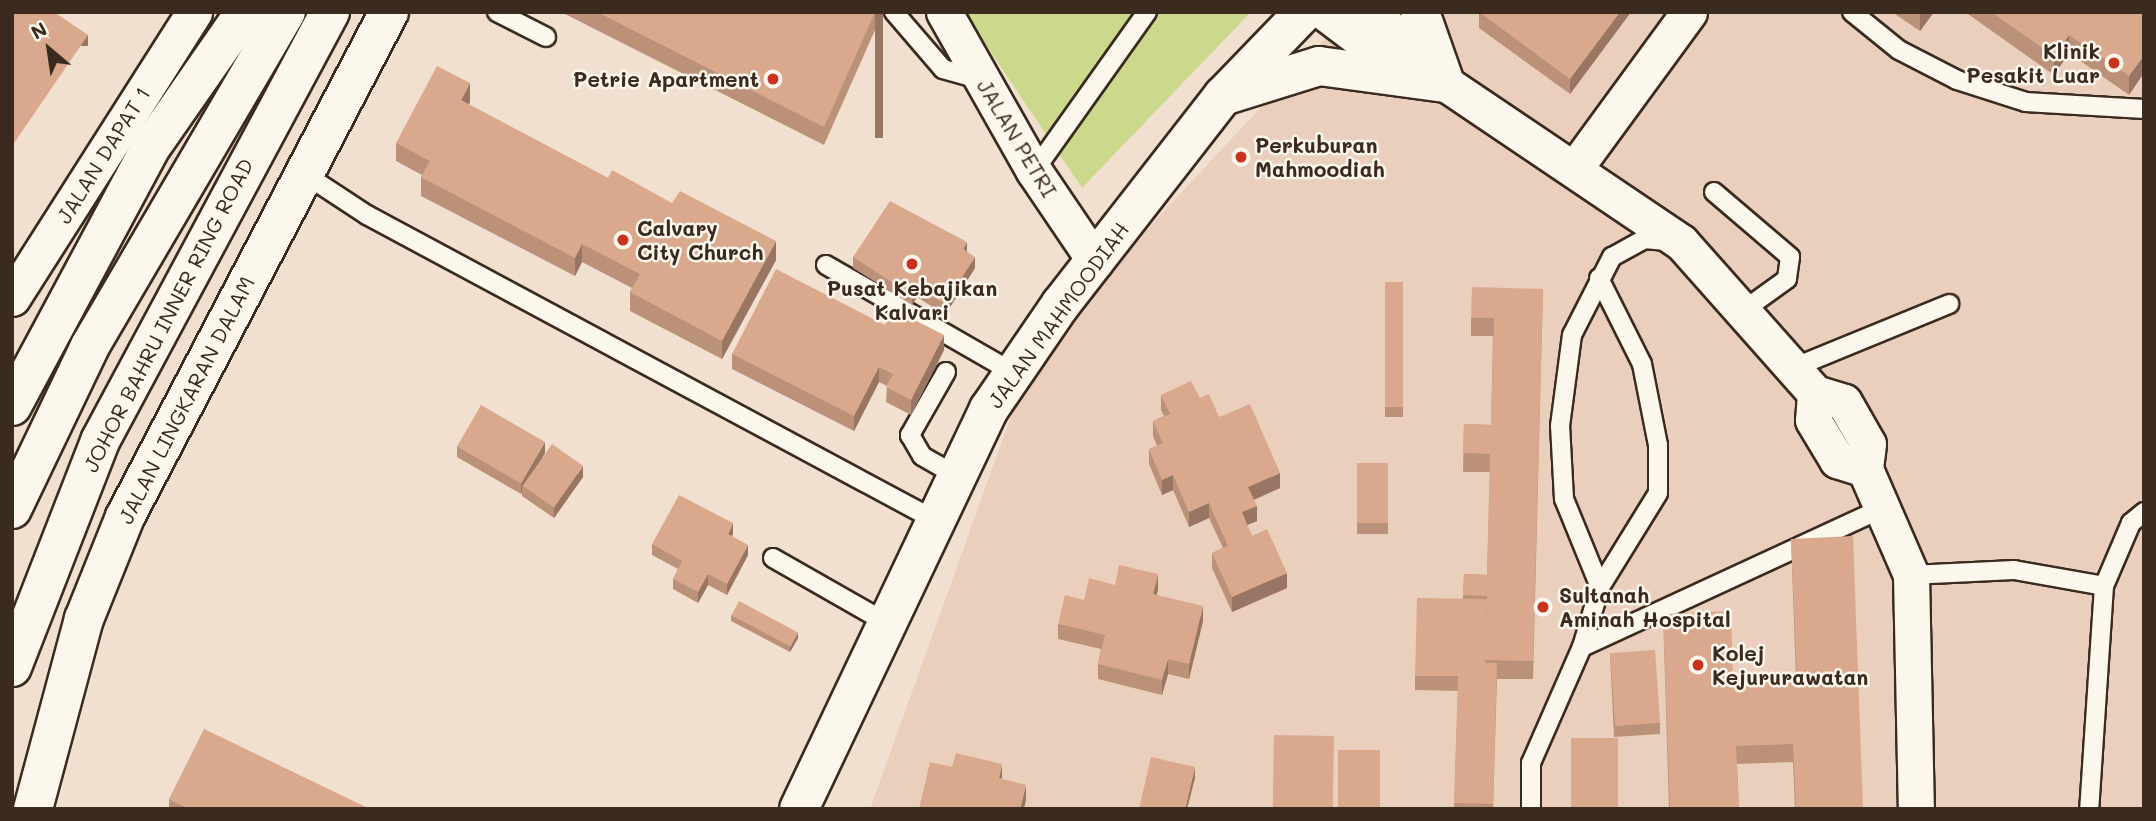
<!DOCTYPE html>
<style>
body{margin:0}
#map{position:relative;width:2156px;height:821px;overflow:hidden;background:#f1e0d0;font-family:Mali,sans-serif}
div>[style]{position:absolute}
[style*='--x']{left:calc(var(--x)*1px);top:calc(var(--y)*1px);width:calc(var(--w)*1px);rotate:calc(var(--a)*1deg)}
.built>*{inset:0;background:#ead0bc}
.green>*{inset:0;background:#ccd98c}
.roads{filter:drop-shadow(2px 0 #3b2a1e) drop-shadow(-2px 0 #3b2a1e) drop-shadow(0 2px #3b2a1e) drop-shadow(0 -2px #3b2a1e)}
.lane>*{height:18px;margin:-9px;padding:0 9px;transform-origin:9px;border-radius:9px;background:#fbf7ec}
.street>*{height:35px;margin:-17.5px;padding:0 17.5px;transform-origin:17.5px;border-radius:17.5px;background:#fbf7ec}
.secondary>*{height:38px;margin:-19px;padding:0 19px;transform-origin:19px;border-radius:19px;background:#fbf7ec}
.primary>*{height:38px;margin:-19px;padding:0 19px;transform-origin:19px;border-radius:19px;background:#fbf7ec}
.highway>*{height:38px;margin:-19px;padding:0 19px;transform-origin:19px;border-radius:19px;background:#fbf7ec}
.wall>*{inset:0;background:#bb9179;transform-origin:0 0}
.shaded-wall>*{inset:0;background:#997663;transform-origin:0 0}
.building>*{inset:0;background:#daa98d;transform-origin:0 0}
.dots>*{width:19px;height:19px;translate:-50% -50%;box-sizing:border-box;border:4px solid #fbf7ec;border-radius:50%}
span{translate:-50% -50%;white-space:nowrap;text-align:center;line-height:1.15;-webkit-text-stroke:5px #fbf7ec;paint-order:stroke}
.poi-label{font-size:21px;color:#3b2a1e;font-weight:700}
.right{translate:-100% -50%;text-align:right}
.left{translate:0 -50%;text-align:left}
.street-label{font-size:21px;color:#3b2a1e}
.frame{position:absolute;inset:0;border:14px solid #3b2a1e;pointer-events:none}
.north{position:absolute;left:14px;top:14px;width:70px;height:70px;-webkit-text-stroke:5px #fbf7ec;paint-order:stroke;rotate:331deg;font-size:19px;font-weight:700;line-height:28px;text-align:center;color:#3b2a1e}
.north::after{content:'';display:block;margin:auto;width:24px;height:32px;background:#3b2a1e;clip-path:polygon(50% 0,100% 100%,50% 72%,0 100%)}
</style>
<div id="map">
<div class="built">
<i style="clip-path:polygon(1350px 12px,2144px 12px,2144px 809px,870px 809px,1015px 405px,1119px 259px)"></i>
</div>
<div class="green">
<i style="clip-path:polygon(964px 12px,1251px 12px,1082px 188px)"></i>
</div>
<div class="roads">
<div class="lane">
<i style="--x:497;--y:12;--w:55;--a:27"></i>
<i style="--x:894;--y:12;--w:75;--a:49.3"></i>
<i style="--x:943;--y:69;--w:41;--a:15.8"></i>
<i style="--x:1852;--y:12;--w:60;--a:39"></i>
<i style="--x:1899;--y:50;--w:65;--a:27.3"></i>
<i style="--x:1957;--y:80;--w:72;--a:17.7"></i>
<i style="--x:2026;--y:102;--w:118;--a:3.4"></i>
<i style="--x:1034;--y:171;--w:195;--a:-54.6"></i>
<i style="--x:306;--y:175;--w:73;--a:33.3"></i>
<i style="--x:367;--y:215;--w:642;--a:28.24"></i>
<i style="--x:1714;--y:192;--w:100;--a:40.5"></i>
<i style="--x:1790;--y:257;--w:22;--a:98"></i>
<i style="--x:1787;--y:279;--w:53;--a:144.2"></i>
<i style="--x:826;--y:265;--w:217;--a:29.9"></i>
<i style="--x:1793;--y:368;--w:169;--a:-22.3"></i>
<i style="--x:946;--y:372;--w:73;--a:119.7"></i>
<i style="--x:910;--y:435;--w:24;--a:60"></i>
<i style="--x:922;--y:456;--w:40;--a:29.7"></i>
<i style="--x:773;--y:558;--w:129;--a:29.7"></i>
<i style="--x:1911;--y:575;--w:103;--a:-2.8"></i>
<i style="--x:2014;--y:570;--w:91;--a:10.1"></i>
<i style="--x:2104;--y:586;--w:224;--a:93.8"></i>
<i style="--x:2104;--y:586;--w:69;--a:-66.8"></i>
<i style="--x:2131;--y:523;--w:17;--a:-40"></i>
<i style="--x:1600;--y:587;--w:95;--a:-112.2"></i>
<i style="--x:1564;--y:499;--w:73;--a:-93.1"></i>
<i style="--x:1560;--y:426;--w:92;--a:-82.5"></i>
<i style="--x:1572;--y:335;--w:88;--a:-62.9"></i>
<i style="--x:1612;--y:257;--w:37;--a:-29"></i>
<i style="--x:1644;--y:239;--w:23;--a:5"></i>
<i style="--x:1582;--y:647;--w:63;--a:-73.3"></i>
<i style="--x:1600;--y:587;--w:110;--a:-58.3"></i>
<i style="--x:1658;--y:493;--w:48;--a:-90"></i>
<i style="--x:1658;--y:445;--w:83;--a:-101.2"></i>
<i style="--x:1642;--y:364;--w:96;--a:-116.6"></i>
<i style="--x:1531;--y:809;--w:46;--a:-90"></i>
<i style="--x:1531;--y:763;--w:127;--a:-66.3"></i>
<i style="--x:1582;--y:647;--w:329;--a:-24.8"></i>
</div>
<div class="street">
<i style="--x:944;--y:12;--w:183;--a:60.5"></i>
<i style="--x:1034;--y:171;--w:109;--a:55.9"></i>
<i style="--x:1324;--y:12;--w:86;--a:37"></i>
<i style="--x:1393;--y:64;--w:55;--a:20.1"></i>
<i style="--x:1445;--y:83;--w:285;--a:34"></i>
<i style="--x:1681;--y:242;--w:202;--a:48.4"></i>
<i style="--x:1815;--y:393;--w:30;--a:17"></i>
<i style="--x:1844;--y:402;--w:48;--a:60.3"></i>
<i style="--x:1868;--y:444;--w:25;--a:97"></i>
<i style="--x:1865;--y:469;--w:116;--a:66.5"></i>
<i style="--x:1911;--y:575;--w:234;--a:88.8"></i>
<i style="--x:1372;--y:12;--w:94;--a:43.7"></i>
<i style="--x:1575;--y:168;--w:193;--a:-53.8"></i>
<i style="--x:12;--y:298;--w:339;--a:-57.5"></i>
<i style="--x:1815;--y:393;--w:27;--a:94"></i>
<i style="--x:1813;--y:420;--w:47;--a:59"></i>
<i style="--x:1837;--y:460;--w:29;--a:18"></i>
</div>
<div class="secondary">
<i style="--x:1420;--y:12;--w:75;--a:70.6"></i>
<i style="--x:1229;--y:94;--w:94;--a:-17.3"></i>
<i style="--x:1319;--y:66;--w:127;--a:7.7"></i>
<i style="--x:799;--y:809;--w:443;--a:-64.6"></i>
<i style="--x:989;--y:409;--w:127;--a:-55.6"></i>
<i style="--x:1061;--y:304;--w:264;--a:-52.1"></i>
<i style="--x:1223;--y:96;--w:117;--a:-46"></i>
</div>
<div class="primary">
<i style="--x:12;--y:406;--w:290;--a:-61.8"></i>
<i style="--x:149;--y:150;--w:168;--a:-55.2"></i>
<i style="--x:33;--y:809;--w:197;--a:-75"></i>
<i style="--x:84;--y:619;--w:110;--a:-68.1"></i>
<i style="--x:125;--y:517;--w:570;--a:-62.4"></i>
</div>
<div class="highway">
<i style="--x:12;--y:509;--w:181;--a:-64.4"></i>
<i style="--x:90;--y:346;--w:387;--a:-59.6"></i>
<i style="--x:12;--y:667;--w:243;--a:-68.7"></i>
<i style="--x:100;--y:441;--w:487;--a:-61.8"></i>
</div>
</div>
<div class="wall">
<i style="clip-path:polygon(561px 12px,883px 12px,824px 145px)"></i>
<i style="clip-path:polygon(1479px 12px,1631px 12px,1570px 94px,1479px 28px)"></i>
<i style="clip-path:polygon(1892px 12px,1934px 12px,1920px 31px)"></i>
<i style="clip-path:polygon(1965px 12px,2144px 12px,2129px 95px,2069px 53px,2054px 75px)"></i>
<i style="clip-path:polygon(470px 102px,469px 105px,608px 178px,776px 260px,722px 359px,630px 311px,630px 292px,632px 288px,582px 262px,575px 276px,421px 196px,421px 177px,422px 175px,396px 161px,396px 143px)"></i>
<i style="clip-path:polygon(967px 252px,975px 268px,945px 315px,917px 297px,912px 305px,853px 268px,853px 257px)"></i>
<i style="left:1385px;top:282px;width:18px;height:135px"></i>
<i style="clip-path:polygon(1543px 289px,1533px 679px,1497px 679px,1493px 809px,1454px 809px,1458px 691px,1415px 690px,1415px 676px,1463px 598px,1464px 574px,1487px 575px,1490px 472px,1463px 472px,1464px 424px,1491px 425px,1493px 336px,1471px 336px,1471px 318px)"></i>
<i style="clip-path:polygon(885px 325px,944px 350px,911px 415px,886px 402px,887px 386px,879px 382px,854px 431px,732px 369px,732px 354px)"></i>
<i style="clip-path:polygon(1161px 395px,1200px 398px,1219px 417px,1280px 488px,1254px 500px,1257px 521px,1247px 525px,1252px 536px,1287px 588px,1232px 612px,1212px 568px,1212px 553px,1223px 548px,1209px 518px,1189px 527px,1173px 490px,1162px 495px,1149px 464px,1149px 449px,1157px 446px,1153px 436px,1153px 421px,1164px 416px,1161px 410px)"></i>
<i style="clip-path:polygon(457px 446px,545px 453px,542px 458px,583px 477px,554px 518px,522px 496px,522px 492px,521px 494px,457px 457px)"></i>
<i style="left:1357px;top:463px;width:31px;height:71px"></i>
<i style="clip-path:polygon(733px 534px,732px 536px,748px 555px,727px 595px,708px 585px,698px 603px,673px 589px,673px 579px,678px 569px,652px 555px,652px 544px)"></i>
<i style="clip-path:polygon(1791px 539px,1863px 809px,1795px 809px,1793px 762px,1737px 764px,1739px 809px,1669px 809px,1663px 614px,1733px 682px,1796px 678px)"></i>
<i style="clip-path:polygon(1115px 585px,1158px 589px,1157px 595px,1203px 621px,1189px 679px,1168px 674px,1162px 695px,1098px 679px,1098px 664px,1101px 649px,1058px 639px,1058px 624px)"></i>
<i style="clip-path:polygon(731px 615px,798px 638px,790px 652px,731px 621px)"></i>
<i style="clip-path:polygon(1610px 654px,1660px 723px,1660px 734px,1614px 737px)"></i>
<i style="clip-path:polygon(169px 799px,370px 809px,169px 809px)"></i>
</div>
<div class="shaded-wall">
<i style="left:875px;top:12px;width:8px;height:126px"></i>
<i style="clip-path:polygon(1620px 12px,1631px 12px,1570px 94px,1570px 79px)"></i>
<i style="clip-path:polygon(1921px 12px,1934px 12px,1920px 31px,1920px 13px)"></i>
<i style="left:88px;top:35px;width:11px;height:135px;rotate:90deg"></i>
<i style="clip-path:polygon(2069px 35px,2069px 53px,2054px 75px,2054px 56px)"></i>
<i style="clip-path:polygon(2144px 55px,2144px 73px,2129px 95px,2129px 76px)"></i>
<i style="clip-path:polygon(470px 83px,470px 102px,461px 119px,461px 100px)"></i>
<i style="clip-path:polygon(776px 241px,776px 260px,722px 359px,722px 341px)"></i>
<i style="clip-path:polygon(967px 242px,967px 253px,963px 249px)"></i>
<i style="clip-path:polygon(582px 244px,582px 262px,575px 276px,575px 258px)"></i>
<i style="clip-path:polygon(975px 257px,975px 268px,945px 315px,945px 304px)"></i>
<i style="clip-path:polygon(917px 286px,917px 297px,912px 305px,912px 295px)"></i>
<i style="clip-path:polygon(944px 335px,944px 350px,911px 415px,911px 400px)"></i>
<i style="clip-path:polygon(879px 367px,879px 382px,854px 431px,854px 416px)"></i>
<i style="clip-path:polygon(545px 442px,545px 453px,525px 487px,522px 485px,522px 492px,521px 494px,521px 483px)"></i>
<i style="clip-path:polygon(583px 466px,583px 477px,554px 518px,554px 508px)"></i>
<i style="clip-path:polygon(1280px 473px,1280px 488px,1248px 502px,1248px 487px)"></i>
<i style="clip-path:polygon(1173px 475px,1173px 490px,1162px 495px,1162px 480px)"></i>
<i style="clip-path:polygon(1209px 503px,1209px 518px,1189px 527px,1189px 512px)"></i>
<i style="clip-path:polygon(1257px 506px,1257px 521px,1242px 527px,1242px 512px)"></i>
<i style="clip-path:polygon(733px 523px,733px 534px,728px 544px,728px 534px)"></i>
<i style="clip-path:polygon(748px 545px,748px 555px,727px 595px,727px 584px)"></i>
<i style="clip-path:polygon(1287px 573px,1287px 588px,1232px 612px,1232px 597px)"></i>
<i style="clip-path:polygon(708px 574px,708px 585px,698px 603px,698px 592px)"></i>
<i style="clip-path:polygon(1158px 574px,1158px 589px,1153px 609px,1153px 594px)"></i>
<i style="clip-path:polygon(1203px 606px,1203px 621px,1189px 679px,1189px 664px)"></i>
<i style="clip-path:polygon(798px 632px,798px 638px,790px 652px,790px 647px)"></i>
<i style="clip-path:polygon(1168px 659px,1168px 674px,1162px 695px,1162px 680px)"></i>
<i style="clip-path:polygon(1002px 764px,1002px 779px,999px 778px)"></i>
<i style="clip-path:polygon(1195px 767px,1195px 778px,1187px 809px,1185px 809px)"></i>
<i style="clip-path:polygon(1026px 785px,1026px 800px,1024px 809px,1020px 809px)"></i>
</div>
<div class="building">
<i style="clip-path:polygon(12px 12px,54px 12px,88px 35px,12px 146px)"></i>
<i style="clip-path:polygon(597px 12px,875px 12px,824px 127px)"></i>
<i style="clip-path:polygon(1479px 12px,1620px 12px,1570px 79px)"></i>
<i style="clip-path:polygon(1991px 12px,2144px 12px,2144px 55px,2129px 76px,2069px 35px,2054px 56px)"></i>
<i style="clip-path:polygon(437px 66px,470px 83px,461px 100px,608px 178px,612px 170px,672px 203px,680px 191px,776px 241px,722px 341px,630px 292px,640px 274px,582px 244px,575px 258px,421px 177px,430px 161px,396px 143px)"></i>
<i style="clip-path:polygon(890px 201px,967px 242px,963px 249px,975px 257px,945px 304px,917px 286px,912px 295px,853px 257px)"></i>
<i style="clip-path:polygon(776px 269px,885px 325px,893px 309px,944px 335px,911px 400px,886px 387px,893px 374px,879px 367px,854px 416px,732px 354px)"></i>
<i style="left:1385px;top:282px;width:18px;height:125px"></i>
<i style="clip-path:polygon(1472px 287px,1543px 289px,1533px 661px,1485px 660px,1487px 596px,1463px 595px,1464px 574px,1487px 575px,1490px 454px,1463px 453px,1464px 424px,1491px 425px,1494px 318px,1471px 318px)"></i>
<i style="clip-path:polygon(1191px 381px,1200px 398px,1209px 394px,1219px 417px,1250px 404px,1280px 473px,1248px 487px,1257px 506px,1242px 512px,1252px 536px,1267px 529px,1287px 573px,1232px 597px,1212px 553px,1228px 546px,1209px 503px,1189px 512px,1173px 475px,1162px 480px,1149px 449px,1163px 443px,1153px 421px,1170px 414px,1161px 395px)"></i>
<i style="left:481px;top:405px;width:74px;height:48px;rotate:30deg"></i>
<i style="left:552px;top:444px;width:38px;height:51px;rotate:35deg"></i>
<i style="left:1357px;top:463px;width:31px;height:60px"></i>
<i style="clip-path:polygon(679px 495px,733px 523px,728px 534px,748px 545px,727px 584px,708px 574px,698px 592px,673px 579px,682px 561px,652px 544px)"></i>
<i style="clip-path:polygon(1853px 536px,1863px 809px,1796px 809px,1793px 744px,1736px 746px,1739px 809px,1670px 809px,1663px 614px,1731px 611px,1733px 682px,1797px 678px,1791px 539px)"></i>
<i style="clip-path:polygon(1119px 565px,1158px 574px,1153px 594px,1203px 606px,1189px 664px,1168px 659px,1162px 680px,1098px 664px,1105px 635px,1058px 624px,1065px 595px,1084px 600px,1089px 578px,1115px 585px)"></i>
<i style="clip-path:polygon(1417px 598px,1487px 599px,1485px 663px,1497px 663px,1493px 804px,1454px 803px,1458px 676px,1415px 676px)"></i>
<i style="left:739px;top:601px;width:67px;height:16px;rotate:28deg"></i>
<i style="left:1655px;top:650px;width:73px;height:45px;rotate:86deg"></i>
<i style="clip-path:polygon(204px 729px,370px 809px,189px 809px,169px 799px)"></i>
<i style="left:1274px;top:735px;width:60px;height:74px;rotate:1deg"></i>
<i style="left:1571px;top:738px;width:47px;height:71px"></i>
<i style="left:1338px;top:750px;width:42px;height:58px"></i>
<i style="clip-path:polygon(956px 753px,1002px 764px,999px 778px,1026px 785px,1020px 809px,919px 809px,930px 762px,952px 767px)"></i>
<i style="clip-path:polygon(1151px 757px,1195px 767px,1185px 809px,1139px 809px)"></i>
</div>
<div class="dots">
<i style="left:2114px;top:63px;background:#c8321e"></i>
<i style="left:773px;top:79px;background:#c8321e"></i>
<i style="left:1241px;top:157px;background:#c8321e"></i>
<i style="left:623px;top:240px;background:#c8321e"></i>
<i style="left:912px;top:264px;background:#c8321e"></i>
<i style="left:1543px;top:607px;background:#c8321e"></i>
<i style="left:1698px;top:665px;background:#c8321e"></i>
</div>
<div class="poi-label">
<span class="right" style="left:2100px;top:63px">Klinik<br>Pesakit Luar</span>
<span class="right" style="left:759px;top:79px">Petrie Apartment</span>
<span class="left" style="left:1255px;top:157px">Perkuburan<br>Mahmoodiah</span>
<span class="left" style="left:637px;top:240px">Calvary<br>City Church</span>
<span style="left:912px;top:300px">Pusat Kebajikan<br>Kalvari</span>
<span class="left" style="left:1559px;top:607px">Sultanah<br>Aminah Hospital</span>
<span class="left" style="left:1712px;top:665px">Kolej<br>Kejururawatan</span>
</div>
<div class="street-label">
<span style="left:1017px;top:138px;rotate:59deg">JALAN PETRI</span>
<span style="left:103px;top:155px;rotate:-58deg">JALAN DAPAT 1</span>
<span style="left:168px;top:315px;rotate:-63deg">JOHOR BAHRU INNER RING ROAD</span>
<span style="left:1058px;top:315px;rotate:-54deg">JALAN MAHMOODIAH</span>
<span style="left:186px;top:400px;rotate:-63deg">JALAN LINGKARAN DALAM</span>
</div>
<div class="frame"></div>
<div class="north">N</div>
</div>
